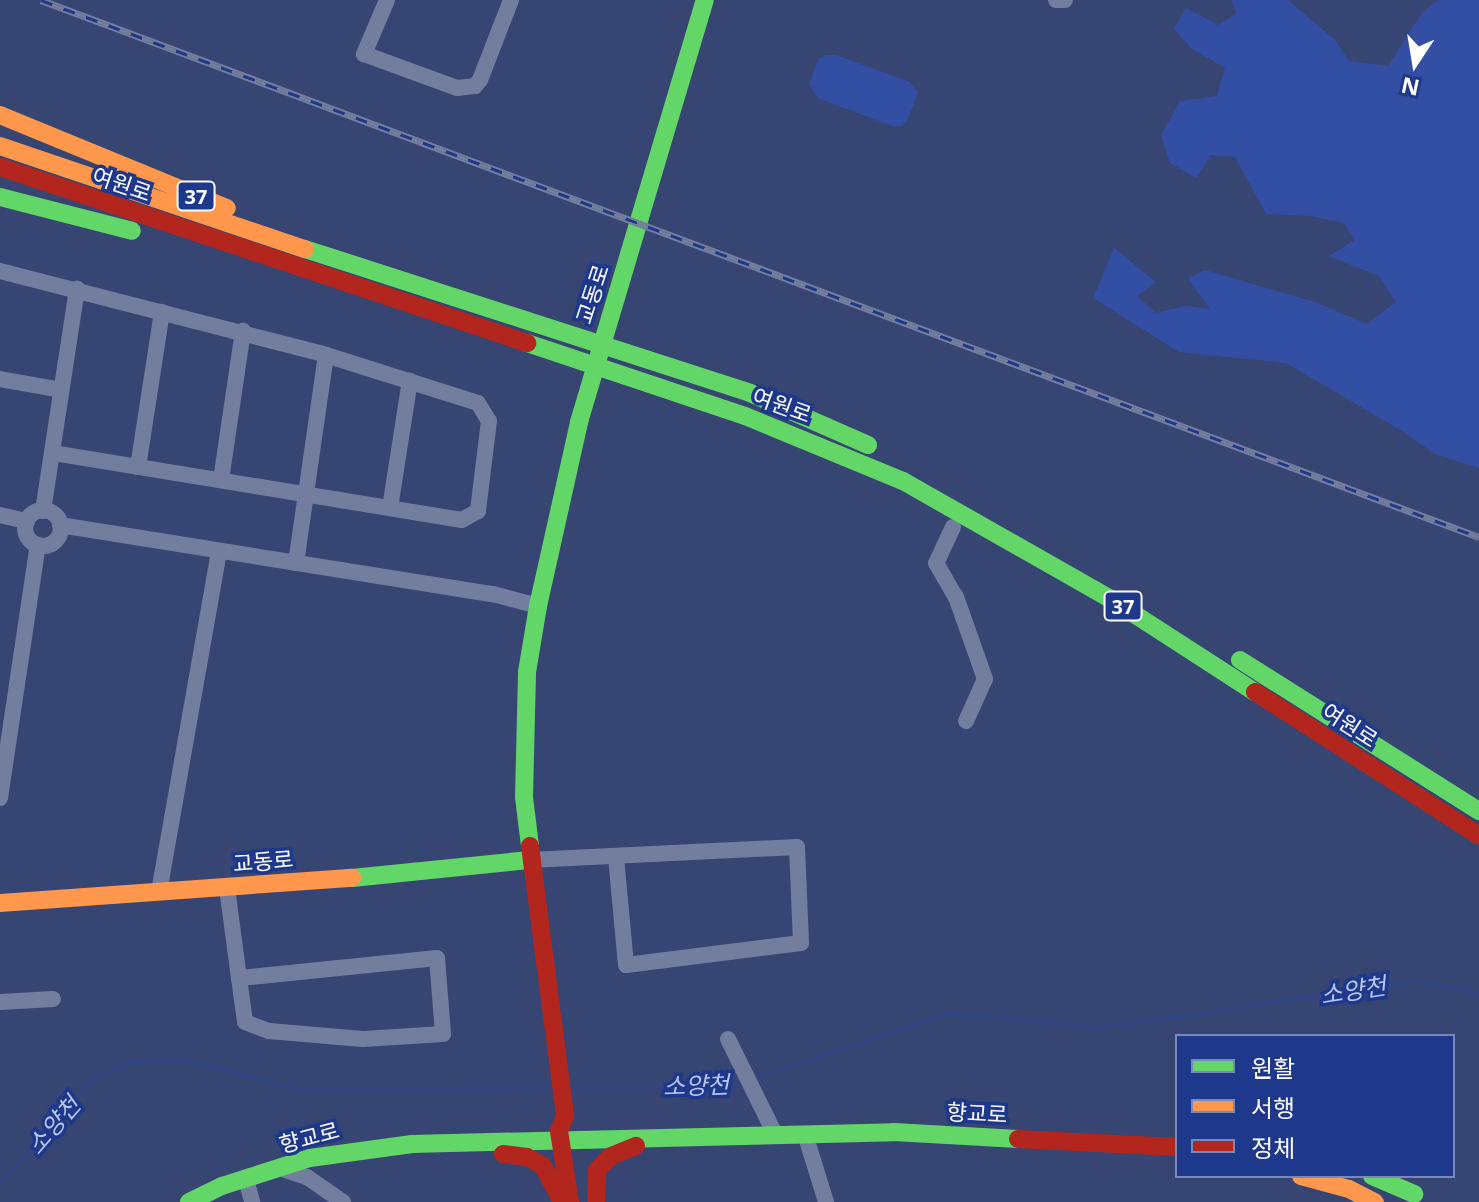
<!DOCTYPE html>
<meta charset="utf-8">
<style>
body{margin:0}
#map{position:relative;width:1479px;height:1202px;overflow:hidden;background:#374573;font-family:"Noto Sans","Noto Sans KR",sans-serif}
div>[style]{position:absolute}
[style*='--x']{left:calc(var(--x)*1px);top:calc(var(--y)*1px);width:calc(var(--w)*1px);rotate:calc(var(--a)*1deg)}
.green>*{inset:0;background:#324fa3}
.stream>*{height:4px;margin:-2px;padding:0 2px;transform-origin:2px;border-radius:2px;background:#324482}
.street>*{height:16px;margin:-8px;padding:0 8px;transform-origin:8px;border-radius:8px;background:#737e9f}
.street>.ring{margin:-8px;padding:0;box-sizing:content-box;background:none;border:16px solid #737e9f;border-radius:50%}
.fast>*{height:18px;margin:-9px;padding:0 9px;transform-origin:9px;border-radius:9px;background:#63d668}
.slow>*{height:18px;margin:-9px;padding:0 9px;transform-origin:9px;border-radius:9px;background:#ff974d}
.jam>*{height:18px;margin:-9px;padding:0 9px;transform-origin:9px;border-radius:9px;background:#b3261e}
.rail>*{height:7px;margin-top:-3.5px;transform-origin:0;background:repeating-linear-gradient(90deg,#1e388c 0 12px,#747e9e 0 24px);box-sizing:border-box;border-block:2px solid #747e9e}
span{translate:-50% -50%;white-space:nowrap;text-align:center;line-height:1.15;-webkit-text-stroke:7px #1e388c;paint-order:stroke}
.shield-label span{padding:2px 6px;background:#1e388c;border:2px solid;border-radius:6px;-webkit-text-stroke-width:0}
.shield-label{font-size:20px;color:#fff;font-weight:700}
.street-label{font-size:22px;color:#fff}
.water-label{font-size:24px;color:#b7c6f3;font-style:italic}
.legend{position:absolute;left:1175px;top:1034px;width:280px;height:144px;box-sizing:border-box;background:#1e388c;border:2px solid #7888ba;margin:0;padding:10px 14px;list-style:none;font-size:24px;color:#fff}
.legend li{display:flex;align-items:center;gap:16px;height:40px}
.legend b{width:40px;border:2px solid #7888ba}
.north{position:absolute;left:1375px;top:24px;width:80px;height:80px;-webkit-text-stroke:6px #1e388c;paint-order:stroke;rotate:192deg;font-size:22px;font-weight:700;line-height:32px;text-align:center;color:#fff}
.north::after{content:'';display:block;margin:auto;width:28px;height:36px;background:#fff;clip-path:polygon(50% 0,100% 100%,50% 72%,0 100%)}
</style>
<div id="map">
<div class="green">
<i style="clip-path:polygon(1232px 0,1288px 0,1335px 40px,1349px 61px,1388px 66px,1421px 14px,1438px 0,1479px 0,1479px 468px,1435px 454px,1402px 431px,1286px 363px,1179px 352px,1093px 298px,1114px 248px,1156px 282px,1137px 296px,1156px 313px,1186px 306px,1210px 309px,1188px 278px,1205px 270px,1315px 302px,1367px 324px,1396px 302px,1379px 276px,1329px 256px,1355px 240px,1344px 223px,1312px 216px,1266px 214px,1235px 157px,1211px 155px,1196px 178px,1170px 163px,1161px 135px,1180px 101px,1217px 96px,1225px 68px,1192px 49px,1174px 29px,1186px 8px,1218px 25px,1236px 14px)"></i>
<i style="clip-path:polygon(825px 55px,836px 55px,910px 82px,918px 93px,908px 119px,902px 126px,892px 126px,818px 98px,809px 84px,819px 59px)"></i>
</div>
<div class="stream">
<i style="--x:753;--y:1079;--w:208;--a:-18.5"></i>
<i style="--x:950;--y:1013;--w:153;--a:5.6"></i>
<i style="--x:1102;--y:1028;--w:317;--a:-8.5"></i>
<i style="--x:1416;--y:981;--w:64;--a:10.8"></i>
<i style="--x:571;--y:1088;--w:161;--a:-0.7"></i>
<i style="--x:732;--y:1086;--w:14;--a:-17"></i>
<i style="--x:0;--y:1185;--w:138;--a:-48.8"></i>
<i style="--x:91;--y:1081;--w:40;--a:-26.6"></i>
<i style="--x:127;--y:1063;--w:58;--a:-3.9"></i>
<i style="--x:185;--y:1059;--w:120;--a:15"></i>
<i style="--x:301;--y:1090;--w:253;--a:-0.5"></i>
</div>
<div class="street">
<i style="--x:387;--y:0;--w:59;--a:113.1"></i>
<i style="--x:364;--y:54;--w:99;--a:20.1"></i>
<i style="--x:457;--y:88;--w:18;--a:-6"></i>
<i style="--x:475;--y:86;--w:8;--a:-50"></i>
<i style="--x:480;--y:80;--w:86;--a:-68.8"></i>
<i style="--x:1056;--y:0;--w:9;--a:0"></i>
<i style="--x:0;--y:271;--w:337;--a:14.4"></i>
<i style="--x:326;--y:355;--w:159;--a:17.5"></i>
<i style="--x:478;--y:403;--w:21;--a:59"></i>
<i style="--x:489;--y:421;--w:91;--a:97"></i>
<i style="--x:478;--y:511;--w:18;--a:151"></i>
<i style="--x:462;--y:520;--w:415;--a:-170.7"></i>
<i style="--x:0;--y:379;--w:62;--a:10.2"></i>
<i style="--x:138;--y:467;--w:157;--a:-81.2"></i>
<i style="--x:221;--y:480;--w:151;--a:-81.6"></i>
<i style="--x:390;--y:508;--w:129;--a:-81.1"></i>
<i class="ring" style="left:25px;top:510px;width:20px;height:20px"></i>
<i style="--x:43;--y:511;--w:225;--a:-81.3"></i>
<i style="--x:0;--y:515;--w:28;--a:13"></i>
<i style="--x:60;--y:525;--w:438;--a:9.1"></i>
<i style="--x:493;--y:594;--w:47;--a:14.9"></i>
<i style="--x:953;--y:527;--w:40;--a:115"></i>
<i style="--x:936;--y:563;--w:39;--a:60"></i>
<i style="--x:956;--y:597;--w:87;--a:70.5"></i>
<i style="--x:985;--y:679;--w:46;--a:114.3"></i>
<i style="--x:296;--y:563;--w:210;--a:-81.8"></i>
<i style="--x:0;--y:798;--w:256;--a:-81.5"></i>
<i style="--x:530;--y:860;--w:267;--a:-2.8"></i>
<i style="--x:797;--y:847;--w:96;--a:87.6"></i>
<i style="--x:801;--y:943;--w:176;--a:172.8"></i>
<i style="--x:626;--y:965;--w:107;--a:-95.3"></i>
<i style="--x:227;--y:888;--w:91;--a:82.4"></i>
<i style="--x:239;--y:978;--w:44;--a:82.2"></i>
<i style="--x:245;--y:1022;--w:26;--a:21"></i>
<i style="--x:269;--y:1031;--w:94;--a:4.9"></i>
<i style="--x:363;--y:1039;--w:80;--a:-3.6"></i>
<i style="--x:443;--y:1034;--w:76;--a:-94.5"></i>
<i style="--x:437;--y:958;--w:199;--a:174.2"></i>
<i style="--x:159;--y:892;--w:345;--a:-80"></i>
<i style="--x:0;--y:1002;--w:53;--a:-3.2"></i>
<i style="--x:728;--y:1039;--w:106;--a:63.7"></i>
<i style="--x:805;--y:1134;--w:71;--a:72.8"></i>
<i style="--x:282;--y:1169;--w:26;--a:18"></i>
<i style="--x:307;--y:1177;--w:44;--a:34.8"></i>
<i style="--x:246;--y:1179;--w:24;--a:75"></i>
</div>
<div class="fast">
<i style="--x:0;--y:197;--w:136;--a:14.4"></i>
<i style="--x:305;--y:249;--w:468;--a:17.9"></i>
<i style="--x:750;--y:393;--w:129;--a:23.8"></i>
<i style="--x:527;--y:343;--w:230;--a:18.5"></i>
<i style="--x:745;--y:416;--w:171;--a:22.4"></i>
<i style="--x:903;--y:481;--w:239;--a:29.6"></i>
<i style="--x:1111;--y:599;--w:171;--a:32.9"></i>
<i style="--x:1240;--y:660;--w:283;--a:32.3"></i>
<i style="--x:530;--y:846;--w:49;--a:-97"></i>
<i style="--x:524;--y:797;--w:125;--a:-88.6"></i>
<i style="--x:527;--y:672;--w:67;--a:-80.5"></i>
<i style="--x:538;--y:606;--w:189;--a:-77.4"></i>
<i style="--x:579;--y:422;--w:440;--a:-73.4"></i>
<i style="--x:352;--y:878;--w:179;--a:-5.8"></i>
<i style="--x:1372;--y:1176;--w:46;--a:23.2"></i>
<i style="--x:189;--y:1202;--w:37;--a:-26"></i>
<i style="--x:222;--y:1186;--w:92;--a:-17.7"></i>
<i style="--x:310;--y:1158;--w:103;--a:-7.8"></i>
<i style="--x:412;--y:1144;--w:482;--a:-1.4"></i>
<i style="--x:894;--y:1132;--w:124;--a:3.2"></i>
</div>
<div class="slow">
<i style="--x:0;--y:115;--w:245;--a:22.3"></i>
<i style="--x:0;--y:146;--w:322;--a:18.7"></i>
<i style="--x:0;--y:903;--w:353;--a:-4.1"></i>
<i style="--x:1301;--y:1176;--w:50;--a:15.2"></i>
<i style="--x:1349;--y:1189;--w:29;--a:27"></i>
</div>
<div class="jam">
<i style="--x:0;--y:167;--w:556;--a:18.47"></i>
<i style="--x:1255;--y:692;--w:266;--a:32.7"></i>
<i style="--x:530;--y:846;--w:272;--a:82.6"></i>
<i style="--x:565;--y:1116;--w:16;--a:112"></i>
<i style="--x:559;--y:1131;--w:72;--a:81.2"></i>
<i style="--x:1018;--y:1139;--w:159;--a:2.9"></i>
<i style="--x:503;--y:1154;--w:24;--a:7"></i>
<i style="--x:527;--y:1157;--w:18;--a:29"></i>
<i style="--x:543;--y:1166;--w:41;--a:62.2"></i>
<i style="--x:596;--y:1202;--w:32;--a:-88"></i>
<i style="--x:597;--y:1170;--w:20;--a:-45"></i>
<i style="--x:611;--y:1156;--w:27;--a:-22"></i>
</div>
<div class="rail">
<i style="--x:41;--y:0;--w:1535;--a:20.48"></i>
</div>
<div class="shield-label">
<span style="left:196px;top:196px">37</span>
<span style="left:1123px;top:606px">37</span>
</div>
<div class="street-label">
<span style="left:122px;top:184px;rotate:19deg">여원로</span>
<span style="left:592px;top:294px;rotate:-72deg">교동로</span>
<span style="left:782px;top:405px;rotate:20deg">여원로</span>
<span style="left:1350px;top:725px;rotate:33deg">여원로</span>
<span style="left:263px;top:861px;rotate:-5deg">교동로</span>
<span style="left:977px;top:1113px;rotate:3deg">향교로</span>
<span style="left:309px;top:1137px;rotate:-15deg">향교로</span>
</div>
<div class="water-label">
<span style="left:1353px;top:990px;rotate:-9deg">소양천</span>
<span style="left:696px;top:1085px;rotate:-2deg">소양천</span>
<span style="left:53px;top:1125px;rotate:-49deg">소양천</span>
</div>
<ul class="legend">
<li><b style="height:10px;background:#63d668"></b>원활</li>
<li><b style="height:10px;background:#ff974d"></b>서행</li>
<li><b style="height:10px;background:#b3261e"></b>정체</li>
</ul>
<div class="north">N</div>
</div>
